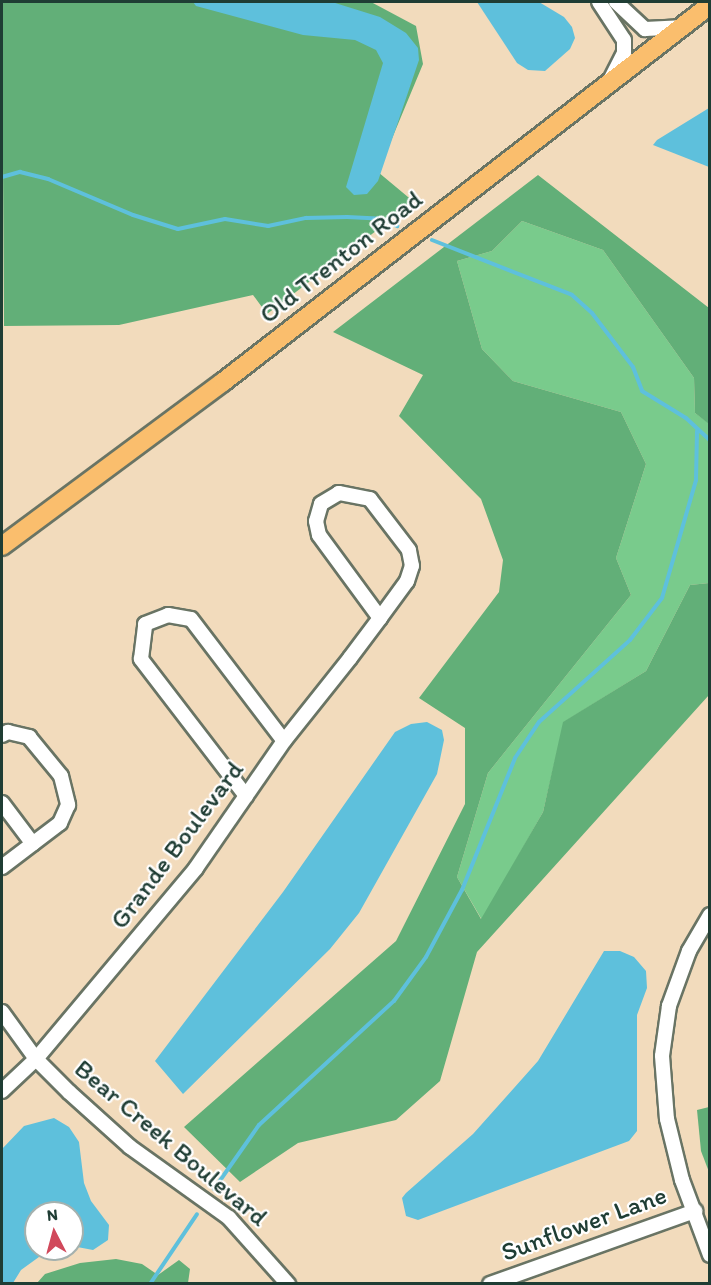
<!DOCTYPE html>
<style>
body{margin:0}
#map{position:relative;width:711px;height:1285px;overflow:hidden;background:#f2dbbc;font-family:Itim,sans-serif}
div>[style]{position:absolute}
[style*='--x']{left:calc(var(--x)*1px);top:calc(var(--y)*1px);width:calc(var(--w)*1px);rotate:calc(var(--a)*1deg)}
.green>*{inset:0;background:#79cb8c}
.forest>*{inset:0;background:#62af78}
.water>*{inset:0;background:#5ec0dc}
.stream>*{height:4px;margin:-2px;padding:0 2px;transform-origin:2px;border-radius:2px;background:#5ec0dc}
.roads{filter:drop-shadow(2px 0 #697464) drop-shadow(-2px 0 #697464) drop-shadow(0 2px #697464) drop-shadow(0 -2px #697464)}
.minor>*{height:14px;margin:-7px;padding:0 7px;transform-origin:7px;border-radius:7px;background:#fff}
.major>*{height:18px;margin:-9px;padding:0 9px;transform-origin:9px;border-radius:9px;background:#fabe6d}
span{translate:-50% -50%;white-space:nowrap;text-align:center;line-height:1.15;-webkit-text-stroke:4.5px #fff;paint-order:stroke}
.street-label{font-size:26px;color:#1f3d34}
.frame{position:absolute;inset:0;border:3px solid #1f3d34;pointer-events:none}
.north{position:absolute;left:24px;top:1201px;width:60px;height:60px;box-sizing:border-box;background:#fff;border:2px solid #a5b1ae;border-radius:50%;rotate:354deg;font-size:16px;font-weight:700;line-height:24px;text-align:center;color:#1f3d34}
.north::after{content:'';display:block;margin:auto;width:21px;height:27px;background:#d1495b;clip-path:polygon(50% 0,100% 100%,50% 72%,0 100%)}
</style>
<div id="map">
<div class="green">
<i style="clip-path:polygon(522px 221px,603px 250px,694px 378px,695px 413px,710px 424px,709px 583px,690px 585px,646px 671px,564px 722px,543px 812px,482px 920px,457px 877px,488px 773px,631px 595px,616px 558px,646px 464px,621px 412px,513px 381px,482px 349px,457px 261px,492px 251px)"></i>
</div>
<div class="forest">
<i style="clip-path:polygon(2px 2px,371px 2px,416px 26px,423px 64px,378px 172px,414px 202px,267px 314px,253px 295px,119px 325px,4px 326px)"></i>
<i style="clip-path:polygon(538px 175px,709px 308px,709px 424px,695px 413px,694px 378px,603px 250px,522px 221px,492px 251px,457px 261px,482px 349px,513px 381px,621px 412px,646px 464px,616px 558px,631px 595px,488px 773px,457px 877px,481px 919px,543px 812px,563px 722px,646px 671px,690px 585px,709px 583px,709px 695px,477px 952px,440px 1081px,396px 1120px,298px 1143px,240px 1182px,184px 1127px,396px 941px,465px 804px,465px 728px,419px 698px,499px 592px,503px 560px,481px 499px,399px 416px,423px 375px,333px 332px)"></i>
<i style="clip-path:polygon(709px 1107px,710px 1107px,709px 1172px,701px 1151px,697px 1110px)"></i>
<i style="clip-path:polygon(116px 1259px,142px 1264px,158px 1275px,179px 1260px,190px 1269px,188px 1283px,37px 1283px,45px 1274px,80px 1263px)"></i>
</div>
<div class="water">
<i style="clip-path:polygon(193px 2px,332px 2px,380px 17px,406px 33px,418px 48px,419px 60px,378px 181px,367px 194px,354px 195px,346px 187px,383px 63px,376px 50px,355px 40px,303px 35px,196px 6px)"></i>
<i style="clip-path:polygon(477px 2px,539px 2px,564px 17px,572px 27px,575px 38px,570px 49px,545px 71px,528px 70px,517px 63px)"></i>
<i style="clip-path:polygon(709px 108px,709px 167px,653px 145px,657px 140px)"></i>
<i style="clip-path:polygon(427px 722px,442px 730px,444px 740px,437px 774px,359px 913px,330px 949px,183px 1094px,155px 1061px,283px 892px,395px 732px,411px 724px)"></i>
<i style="clip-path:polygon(604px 951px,620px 951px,634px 957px,646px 971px,647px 988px,637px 1015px,637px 1131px,629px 1141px,418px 1220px,406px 1216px,402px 1198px,406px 1193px,473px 1134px,538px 1061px)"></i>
<i style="clip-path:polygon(54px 1118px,69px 1127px,79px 1142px,84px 1183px,91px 1201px,109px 1225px,108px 1240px,93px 1250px,72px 1246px,72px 1213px,36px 1213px,36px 1249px,50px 1249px,21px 1270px,13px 1283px,2px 1283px,2px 1149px,24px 1126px)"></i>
</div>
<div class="stream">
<i style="--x:2;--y:177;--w:19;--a:-16"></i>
<i style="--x:20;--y:172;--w:29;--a:14"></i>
<i style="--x:48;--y:179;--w:92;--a:23"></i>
<i style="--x:133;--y:215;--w:47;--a:17.3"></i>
<i style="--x:178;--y:229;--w:48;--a:-12"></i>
<i style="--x:225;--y:219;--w:44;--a:9.2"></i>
<i style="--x:268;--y:226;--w:39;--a:-12"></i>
<i style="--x:306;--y:218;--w:41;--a:-1.4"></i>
<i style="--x:347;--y:217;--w:35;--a:3"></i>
<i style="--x:382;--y:219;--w:17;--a:25"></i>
<i style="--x:432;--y:240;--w:150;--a:21.4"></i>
<i style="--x:572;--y:295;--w:27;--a:42"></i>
<i style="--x:592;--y:313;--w:68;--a:52.8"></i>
<i style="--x:633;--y:367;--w:26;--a:69"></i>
<i style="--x:642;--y:391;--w:52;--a:31.5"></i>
<i style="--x:686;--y:418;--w:33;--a:43"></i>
<i style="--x:214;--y:1189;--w:78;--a:-54.9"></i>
<i style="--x:259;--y:1125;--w:183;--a:-42.6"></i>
<i style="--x:394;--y:1001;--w:54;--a:-54"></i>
<i style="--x:426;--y:957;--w:76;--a:-61.8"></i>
<i style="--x:462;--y:890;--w:142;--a:-68.1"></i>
<i style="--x:515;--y:758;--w:43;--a:-56.3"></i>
<i style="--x:539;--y:722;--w:122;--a:-42"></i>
<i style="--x:630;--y:640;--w:53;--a:-52.7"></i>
<i style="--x:662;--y:598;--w:123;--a:-73.9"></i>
<i style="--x:696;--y:480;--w:49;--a:-88.8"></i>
<i style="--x:150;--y:1284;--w:84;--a:-56.1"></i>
</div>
<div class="roads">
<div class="minor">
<i style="--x:599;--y:2;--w:45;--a:56.7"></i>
<i style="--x:624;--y:40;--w:13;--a:90"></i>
<i style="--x:624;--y:53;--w:28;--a:117"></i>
<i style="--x:616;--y:2;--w:40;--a:43"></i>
<i style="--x:645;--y:29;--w:35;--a:-3"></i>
<i style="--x:2;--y:735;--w:7;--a:-27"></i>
<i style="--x:8;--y:732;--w:22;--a:13"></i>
<i style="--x:29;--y:737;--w:50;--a:50.6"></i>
<i style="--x:61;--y:776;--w:30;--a:76"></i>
<i style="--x:68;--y:805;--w:20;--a:114"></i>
<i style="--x:60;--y:823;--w:73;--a:142.8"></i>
<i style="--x:246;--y:796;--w:173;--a:-127.5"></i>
<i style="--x:141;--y:659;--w:35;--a:-83"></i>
<i style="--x:145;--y:624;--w:25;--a:-21"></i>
<i style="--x:168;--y:615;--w:23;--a:10"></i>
<i style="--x:191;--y:619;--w:153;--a:52.7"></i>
<i style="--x:2;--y:803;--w:51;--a:52.9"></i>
<i style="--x:710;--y:915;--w:42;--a:120.3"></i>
<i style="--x:689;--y:951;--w:59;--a:110"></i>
<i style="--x:669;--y:1006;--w:50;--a:98"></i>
<i style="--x:662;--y:1056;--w:63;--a:85.5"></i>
<i style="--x:667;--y:1119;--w:63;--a:76.2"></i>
<i style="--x:682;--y:1180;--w:80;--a:69.5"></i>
<i style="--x:2;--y:1012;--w:58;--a:54.1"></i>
<i style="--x:36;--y:1059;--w:47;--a:45"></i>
<i style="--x:69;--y:1092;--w:82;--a:42"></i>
<i style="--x:130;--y:1147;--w:122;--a:35.6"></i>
<i style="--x:229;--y:1218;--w:89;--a:48.2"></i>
<i style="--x:2;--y:1091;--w:47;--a:-43.3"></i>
<i style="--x:36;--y:1059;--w:249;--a:-50"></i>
<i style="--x:196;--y:868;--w:155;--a:-55.3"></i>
<i style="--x:284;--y:741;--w:106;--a:-51.5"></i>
<i style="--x:350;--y:658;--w:50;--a:-53.1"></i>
<i style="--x:380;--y:618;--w:46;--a:-53.9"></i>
<i style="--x:407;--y:581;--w:16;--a:-72"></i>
<i style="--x:412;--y:566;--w:16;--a:-101"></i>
<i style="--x:409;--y:550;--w:64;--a:-127.4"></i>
<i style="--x:370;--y:499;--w:32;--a:-169"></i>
<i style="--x:339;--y:493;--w:21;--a:149"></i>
<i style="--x:321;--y:504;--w:18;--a:106"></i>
<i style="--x:316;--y:521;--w:14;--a:78"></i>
<i style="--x:319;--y:535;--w:103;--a:53.7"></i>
<i style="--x:490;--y:1284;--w:218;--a:-19.6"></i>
</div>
<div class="major">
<i style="--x:2;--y:546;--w:275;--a:-36.6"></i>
<i style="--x:223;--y:382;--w:616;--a:-37.74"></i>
</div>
</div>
<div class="street-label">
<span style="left:341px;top:257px;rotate:-38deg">Old Trenton Road</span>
<span style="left:177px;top:845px;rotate:-53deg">Grande Boulevard</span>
<span style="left:171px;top:1143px;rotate:40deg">Bear Creek Boulevard</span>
<span style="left:584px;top:1224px;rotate:-20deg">Sunflower Lane</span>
</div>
<div class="frame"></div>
<div class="north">N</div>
</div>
